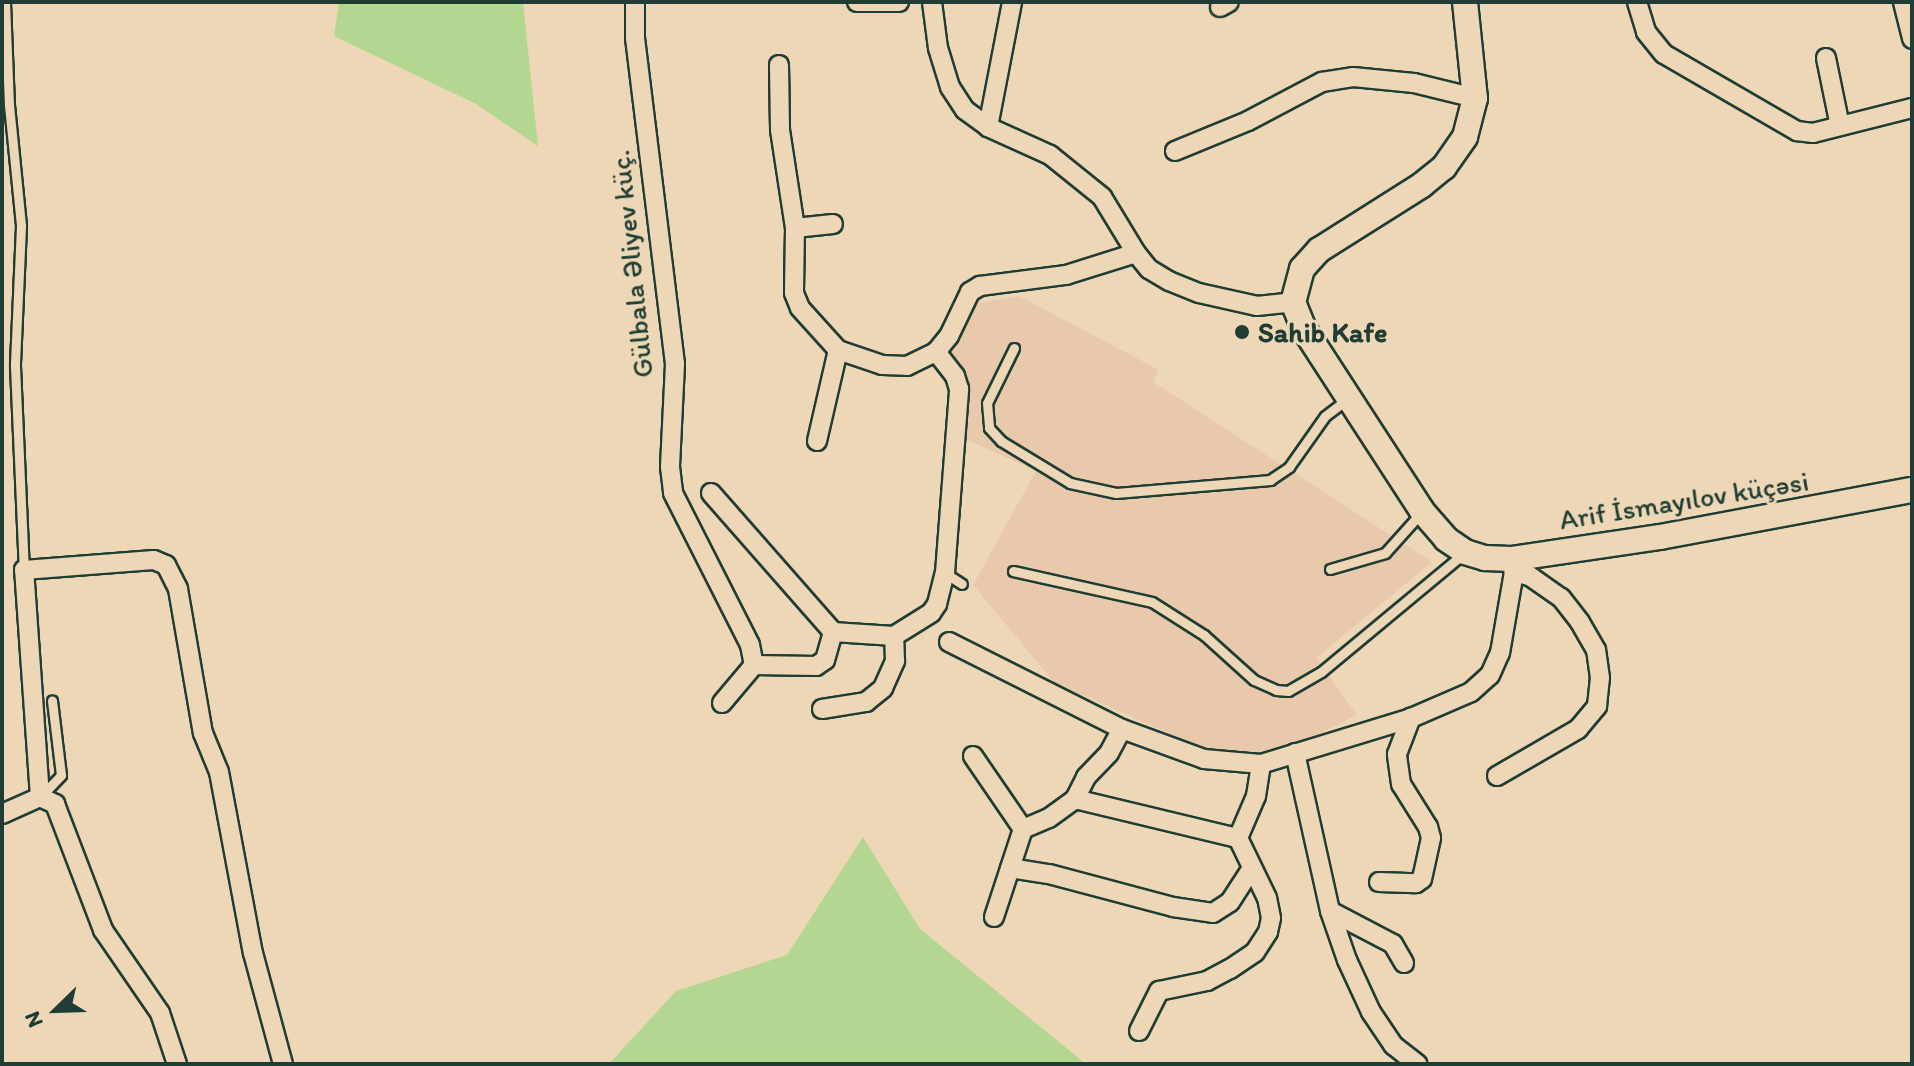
<!DOCTYPE html>
<meta charset="utf-8">
<style>
body{margin:0}
#map{position:relative;width:1914px;height:1066px;overflow:hidden;background:#edd7b6;font-family:Itim,sans-serif}
div>[style]{position:absolute}
[style*='--x']{left:calc(var(--x)*1px);top:calc(var(--y)*1px);width:calc(var(--w)*1px);rotate:calc(var(--a)*1deg)}
.built>*{inset:0;background:#e8c9ab}
.green>*{inset:0;background:#b3d690}
.roads{filter:drop-shadow(2px 0 #1f3d34) drop-shadow(-2px 0 #1f3d34) drop-shadow(0 2px #1f3d34) drop-shadow(0 -2px #1f3d34)}
.lane>*{height:9px;margin:-4.5px;padding:0 4.5px;transform-origin:4.5px;border-radius:4.5px;background:#edd7b6}
.street>*{height:18px;margin:-9px;padding:0 9px;transform-origin:9px;border-radius:9px;background:#edd7b6}
.secondary>*{height:24px;margin:-12px;padding:0 12px;transform-origin:12px;border-radius:12px;background:#edd7b6}
.dots>*{width:22px;height:22px;translate:-50% -50%;box-sizing:border-box;border:4px solid #edd7b6;border-radius:50%}
span{translate:-50% -50%;white-space:nowrap;text-align:center;line-height:1.15;-webkit-text-stroke:6px #edd7b6;paint-order:stroke}
.street-label{font-size:28px;color:#1f3d34}
.poi-label{font-size:28px;color:#1f3d34;font-weight:700}
.left{translate:0 -50%;text-align:left}
.frame{position:absolute;inset:0;border:4px solid #1f3d34;pointer-events:none}
.north{position:absolute;left:16px;top:970px;width:80px;height:80px;-webkit-text-stroke:6px #edd7b6;paint-order:stroke;rotate:247deg;font-size:22px;font-weight:700;line-height:32px;text-align:center;color:#1f3d34}
.north::after{content:'';display:block;margin:auto;width:28px;height:36px;background:#1f3d34;clip-path:polygon(50% 0,100% 100%,50% 72%,0 100%)}
</style>
<div id="map">
<div class="built">
<i style="clip-path:polygon(1019px 296px,1159px 370px,1153px 382px,1432px 562px,1316px 658px,1357px 715px,1319px 734px,1255px 755px,1215px 754px,1054px 682px,973px 585px,1036px 471px,957px 435px,948px 355px,976px 303px)"></i>
</div>
<div class="green">
<i style="clip-path:polygon(339px 2px,523px 2px,538px 146px,476px 104px,334px 36px)"></i>
<i style="clip-path:polygon(863px 837px,920px 929px,1086px 1064px,609px 1064px,676px 991px,787px 955px)"></i>
</div>
<div class="roads">
<div class="lane">
<i style="--x:5;--y:2;--w:103;--a:87.8"></i>
<i style="--x:9;--y:105;--w:122;--a:84.3"></i>
<i style="--x:21;--y:226;--w:140;--a:92.5"></i>
<i style="--x:15;--y:366;--w:204;--a:87.5"></i>
<i style="--x:1014;--y:348;--w:61;--a:116.1"></i>
<i style="--x:987;--y:403;--w:25;--a:85"></i>
<i style="--x:989;--y:428;--w:18;--a:47"></i>
<i style="--x:1001;--y:441;--w:81;--a:31.3"></i>
<i style="--x:1070;--y:483;--w:47;--a:12.3"></i>
<i style="--x:1116;--y:493;--w:155;--a:-4.8"></i>
<i style="--x:1270;--y:480;--w:23;--a:-34"></i>
<i style="--x:1289;--y:467;--w:62;--a:-54.8"></i>
<i style="--x:1325;--y:416;--w:30;--a:-37"></i>
<i style="--x:1330;--y:569;--w:57;--a:-16.2"></i>
<i style="--x:1385;--y:553;--w:52;--a:-48.1"></i>
<i style="--x:1013;--y:571;--w:142;--a:12.6"></i>
<i style="--x:1152;--y:602;--w:62;--a:32.4"></i>
<i style="--x:1204;--y:635;--w:67;--a:42"></i>
<i style="--x:1254;--y:680;--w:24;--a:24"></i>
<i style="--x:1276;--y:690;--w:12;--a:5"></i>
<i style="--x:1288;--y:691;--w:38;--a:-30"></i>
<i style="--x:1321;--y:672;--w:185;--a:-39.7"></i>
<i style="--x:945;--y:573;--w:20;--a:33"></i>
<i style="--x:41;--y:796;--w:29;--a:-46"></i>
<i style="--x:61;--y:775;--w:75;--a:-96.9"></i>
</div>
<div class="street">
<i style="--x:635;--y:2;--w:36;--a:90"></i>
<i style="--x:635;--y:38;--w:328;--a:83"></i>
<i style="--x:675;--y:364;--w:103;--a:92.8"></i>
<i style="--x:670;--y:467;--w:26;--a:83"></i>
<i style="--x:673;--y:493;--w:170;--a:63.1"></i>
<i style="--x:750;--y:645;--w:20;--a:79"></i>
<i style="--x:857;--y:2;--w:42;--a:0"></i>
<i style="--x:932;--y:2;--w:46;--a:82.6"></i>
<i style="--x:938;--y:48;--w:41;--a:72.9"></i>
<i style="--x:950;--y:87;--w:27;--a:57"></i>
<i style="--x:965;--y:110;--w:29;--a:36"></i>
<i style="--x:988;--y:127;--w:68;--a:24.3"></i>
<i style="--x:1050;--y:155;--w:67;--a:38.9"></i>
<i style="--x:1102;--y:197;--w:66;--a:58.7"></i>
<i style="--x:1637;--y:2;--w:31;--a:73"></i>
<i style="--x:1646;--y:32;--w:28;--a:51"></i>
<i style="--x:1664;--y:54;--w:154;--a:30.1"></i>
<i style="--x:1797;--y:131;--w:16;--a:7"></i>
<i style="--x:1813;--y:133;--w:102;--a:-14.2"></i>
<i style="--x:1903;--y:2;--w:38;--a:76"></i>
<i style="--x:1220;--y:7;--w:10;--a:-29"></i>
<i style="--x:1826;--y:58;--w:69;--a:78.4"></i>
<i style="--x:779;--y:65;--w:65;--a:89.1"></i>
<i style="--x:780;--y:130;--w:99;--a:81.3"></i>
<i style="--x:795;--y:228;--w:65;--a:90.9"></i>
<i style="--x:794;--y:293;--w:16;--a:68"></i>
<i style="--x:800;--y:308;--w:57;--a:47.9"></i>
<i style="--x:838;--y:350;--w:46;--a:18.8"></i>
<i style="--x:882;--y:365;--w:25;--a:2"></i>
<i style="--x:907;--y:366;--w:32;--a:-26"></i>
<i style="--x:988;--y:127;--w:127;--a:-79.1"></i>
<i style="--x:1175;--y:151;--w:79;--a:-22.3"></i>
<i style="--x:1248;--y:121;--w:84;--a:-27.8"></i>
<i style="--x:1322;--y:82;--w:31;--a:-9"></i>
<i style="--x:1353;--y:77;--w:61;--a:5.6"></i>
<i style="--x:1414;--y:83;--w:63;--a:13.8"></i>
<i style="--x:795;--y:228;--w:38;--a:-6"></i>
<i style="--x:817;--y:441;--w:93;--a:-77"></i>
<i style="--x:711;--y:493;--w:185;--a:48.7"></i>
<i style="--x:949;--y:642;--w:194;--a:26.7"></i>
<i style="--x:1122;--y:729;--w:87;--a:20.1"></i>
<i style="--x:1204;--y:759;--w:57;--a:5"></i>
<i style="--x:1261;--y:764;--w:157;--a:-17"></i>
<i style="--x:1411;--y:718;--w:65;--a:-23.4"></i>
<i style="--x:1471;--y:692;--w:25;--a:-42"></i>
<i style="--x:1490;--y:675;--w:24;--a:-66"></i>
<i style="--x:1500;--y:653;--w:82;--a:-80.2"></i>
<i style="--x:1514;--y:572;--w:13;--a:-103"></i>
<i style="--x:754;--y:665;--w:62;--a:0.9"></i>
<i style="--x:816;--y:666;--w:11;--a:-34"></i>
<i style="--x:825;--y:660;--w:29;--a:-74"></i>
<i style="--x:833;--y:632;--w:61;--a:3.8"></i>
<i style="--x:894;--y:636;--w:44;--a:-31.9"></i>
<i style="--x:931;--y:613;--w:11;--a:-56"></i>
<i style="--x:937;--y:604;--w:32;--a:-76"></i>
<i style="--x:945;--y:573;--w:185;--a:-85.6"></i>
<i style="--x:959;--y:389;--w:14;--a:-107"></i>
<i style="--x:955;--y:376;--w:31;--a:-128"></i>
<i style="--x:936;--y:352;--w:21;--a:-51"></i>
<i style="--x:949;--y:336;--w:49;--a:-64.5"></i>
<i style="--x:970;--y:292;--w:12;--a:-31"></i>
<i style="--x:980;--y:286;--w:87;--a:-7.3"></i>
<i style="--x:1066;--y:275;--w:73;--a:-17.4"></i>
<i style="--x:1136;--y:253;--w:21;--a:51"></i>
<i style="--x:1149;--y:269;--w:23;--a:31"></i>
<i style="--x:1169;--y:281;--w:32;--a:22"></i>
<i style="--x:1199;--y:293;--w:59;--a:12.6"></i>
<i style="--x:1257;--y:306;--w:36;--a:-6"></i>
<i style="--x:722;--y:703;--w:50;--a:-49.9"></i>
<i style="--x:822;--y:709;--w:45;--a:-9"></i>
<i style="--x:866;--y:702;--w:22;--a:-39"></i>
<i style="--x:883;--y:688;--w:30;--a:-66"></i>
<i style="--x:895;--y:661;--w:25;--a:-92"></i>
<i style="--x:1295;--y:753;--w:162;--a:77.5"></i>
<i style="--x:1330;--y:911;--w:52;--a:70.9"></i>
<i style="--x:1347;--y:960;--w:57;--a:65.2"></i>
<i style="--x:1371;--y:1012;--w:40;--a:56"></i>
<i style="--x:1393;--y:1045;--w:31;--a:38"></i>
<i style="--x:973;--y:756;--w:88;--a:55.6"></i>
<i style="--x:1023;--y:829;--w:28;--a:-23"></i>
<i style="--x:1049;--y:818;--w:32;--a:-36"></i>
<i style="--x:1075;--y:799;--w:25;--a:-63"></i>
<i style="--x:1086;--y:777;--w:33;--a:-46"></i>
<i style="--x:1109;--y:753;--w:27;--a:-62"></i>
<i style="--x:1497;--y:776;--w:94;--a:-30.1"></i>
<i style="--x:1578;--y:729;--w:30;--a:-50"></i>
<i style="--x:1597;--y:706;--w:28;--a:-84"></i>
<i style="--x:1600;--y:678;--w:28;--a:-98"></i>
<i style="--x:1596;--y:650;--w:32;--a:-120"></i>
<i style="--x:1580;--y:622;--w:31;--a:-128"></i>
<i style="--x:1561;--y:598;--w:39;--a:-145"></i>
<i style="--x:1529;--y:576;--w:16;--a:-165"></i>
<i style="--x:40;--y:797;--w:228;--a:-94"></i>
<i style="--x:24;--y:570;--w:130;--a:-4.4"></i>
<i style="--x:154;--y:560;--w:13;--a:23"></i>
<i style="--x:166;--y:565;--w:27;--a:63"></i>
<i style="--x:178;--y:589;--w:146;--a:80.2"></i>
<i style="--x:203;--y:733;--w:42;--a:67.7"></i>
<i style="--x:219;--y:772;--w:184;--a:79.4"></i>
<i style="--x:253;--y:953;--w:115;--a:74.9"></i>
<i style="--x:1075;--y:799;--w:168;--a:13.5"></i>
<i style="--x:2;--y:814;--w:42;--a:-24.1"></i>
<i style="--x:40;--y:797;--w:17;--a:25"></i>
<i style="--x:55;--y:804;--w:135;--a:69.1"></i>
<i style="--x:103;--y:930;--w:101;--a:55.5"></i>
<i style="--x:160;--y:1013;--w:54;--a:71.6"></i>
<i style="--x:1010;--y:868;--w:39;--a:9"></i>
<i style="--x:1049;--y:874;--w:128;--a:14.9"></i>
<i style="--x:1173;--y:907;--w:40;--a:8.5"></i>
<i style="--x:1213;--y:913;--w:20;--a:-33"></i>
<i style="--x:1230;--y:902;--w:40;--a:-57.1"></i>
<i style="--x:1379;--y:882;--w:37;--a:2"></i>
<i style="--x:1416;--y:883;--w:7;--a:-34"></i>
<i style="--x:1422;--y:879;--w:42;--a:-77.6"></i>
<i style="--x:1431;--y:838;--w:11;--a:-105"></i>
<i style="--x:1428;--y:827;--w:51;--a:-122.1"></i>
<i style="--x:1401;--y:784;--w:30;--a:-98"></i>
<i style="--x:1397;--y:754;--w:39;--a:-69"></i>
<i style="--x:1330;--y:911;--w:71;--a:27.6"></i>
<i style="--x:1393;--y:944;--w:22;--a:60"></i>
<i style="--x:994;--y:917;--w:93;--a:-71.8"></i>
<i style="--x:1139;--y:1031;--w:45;--a:-63.4"></i>
<i style="--x:1159;--y:991;--w:49;--a:-11.8"></i>
<i style="--x:1207;--y:981;--w:26;--a:-28"></i>
<i style="--x:1230;--y:969;--w:30;--a:-34"></i>
<i style="--x:1255;--y:952;--w:24;--a:-57"></i>
<i style="--x:1268;--y:932;--w:14;--a:-78"></i>
<i style="--x:1271;--y:918;--w:20;--a:-101"></i>
<i style="--x:1267;--y:898;--w:67;--a:-115.8"></i>
<i style="--x:1238;--y:838;--w:46;--a:-66.8"></i>
<i style="--x:1256;--y:796;--w:32;--a:-81"></i>
</div>
<div class="secondary">
<i style="--x:1465;--y:2;--w:97;--a:84.1"></i>
<i style="--x:1475;--y:98;--w:40;--a:104.4"></i>
<i style="--x:1465;--y:137;--w:37;--a:125"></i>
<i style="--x:1444;--y:167;--w:28;--a:141"></i>
<i style="--x:1422;--y:185;--w:122;--a:147.7"></i>
<i style="--x:1319;--y:250;--w:25;--a:132"></i>
<i style="--x:1302;--y:269;--w:34;--a:105"></i>
<i style="--x:1293;--y:302;--w:29;--a:68"></i>
<i style="--x:1304;--y:329;--w:217;--a:57"></i>
<i style="--x:1422;--y:511;--w:37;--a:49"></i>
<i style="--x:1446;--y:539;--w:23;--a:34"></i>
<i style="--x:1465;--y:552;--w:21;--a:17"></i>
<i style="--x:1485;--y:558;--w:26;--a:2"></i>
<i style="--x:1511;--y:559;--w:151;--a:-8.4"></i>
<i style="--x:1660;--y:537;--w:256;--a:-10.6"></i>
</div>
</div>
<div class="dots">
<i style="left:1242px;top:332px;background:#1f3d34"></i>
</div>
<div class="street-label">
<span style="left:631px;top:264px;rotate:-96deg">Gülbala Əliyev küç.</span>
<span style="left:1684px;top:500px;rotate:-9deg">Arif İsmayılov küçəsi</span>
</div>
<div class="poi-label">
<span class="left" style="left:1258px;top:332px">Sahib Kafe</span>
</div>
<div class="frame"></div>
<div class="north">N</div>
</div>
